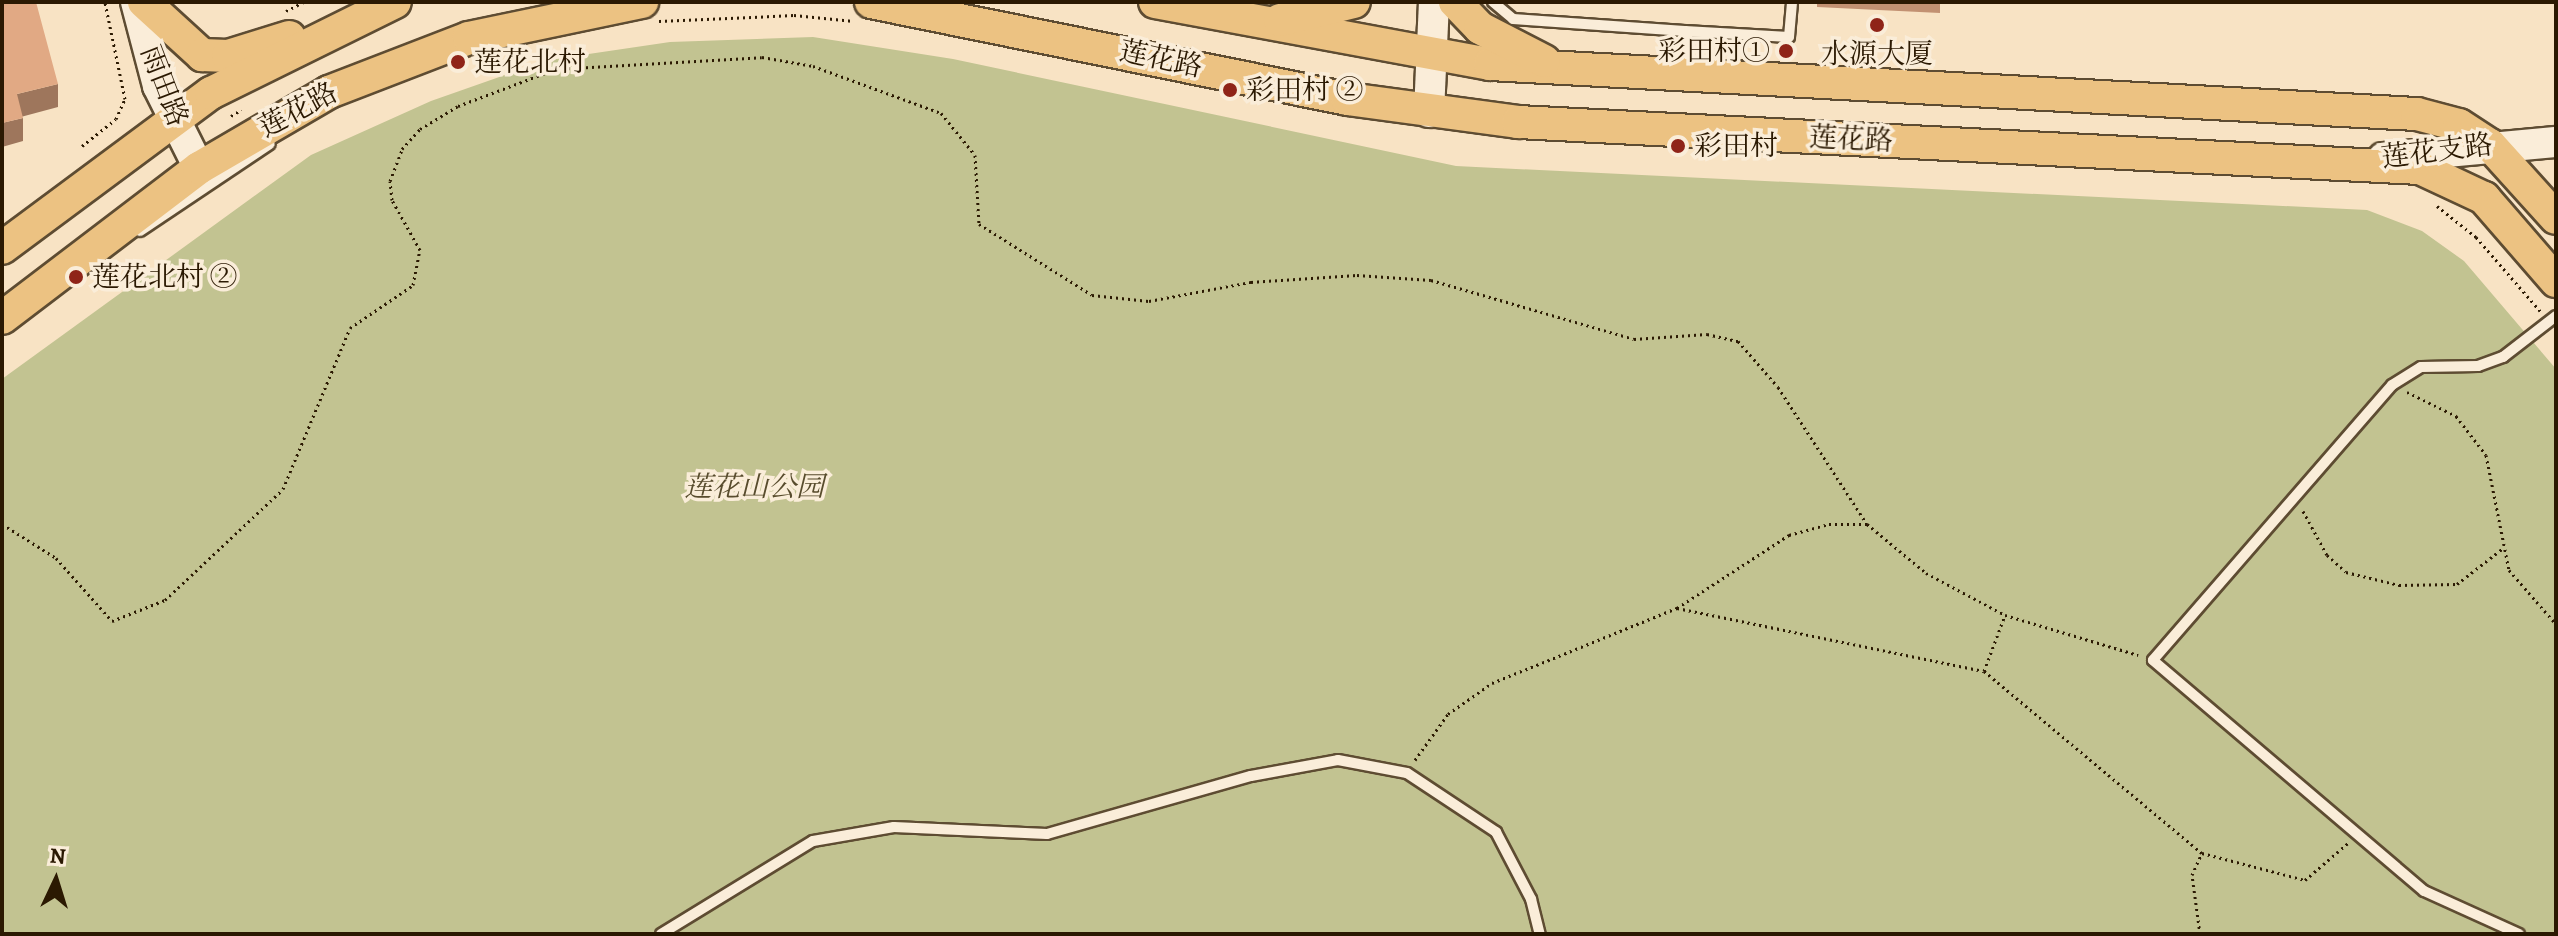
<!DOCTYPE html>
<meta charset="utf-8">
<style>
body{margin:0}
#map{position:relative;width:2558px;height:936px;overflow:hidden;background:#f8e3c4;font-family:Alegreya,"Noto Serif SC",serif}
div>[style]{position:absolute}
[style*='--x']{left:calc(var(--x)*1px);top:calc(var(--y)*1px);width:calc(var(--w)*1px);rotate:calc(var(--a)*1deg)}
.green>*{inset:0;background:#c2c391}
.path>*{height:3px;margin-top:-1.5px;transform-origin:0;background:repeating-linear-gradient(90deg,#2b1902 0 2px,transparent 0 6px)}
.roads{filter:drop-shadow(2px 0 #5e4c32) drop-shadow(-2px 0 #5e4c32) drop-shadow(0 2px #5e4c32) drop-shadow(0 -2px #5e4c32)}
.lane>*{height:10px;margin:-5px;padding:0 5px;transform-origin:5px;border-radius:5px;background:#faedd9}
.secondary>*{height:30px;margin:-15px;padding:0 15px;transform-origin:15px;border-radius:15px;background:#faedd9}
.primary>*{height:32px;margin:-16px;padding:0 16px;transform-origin:16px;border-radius:16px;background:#ecc282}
.wall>*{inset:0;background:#c29172}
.shaded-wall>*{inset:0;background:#9e765c}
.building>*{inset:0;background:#e1a984}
.dots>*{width:22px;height:22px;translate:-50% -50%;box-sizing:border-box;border:4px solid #faedd9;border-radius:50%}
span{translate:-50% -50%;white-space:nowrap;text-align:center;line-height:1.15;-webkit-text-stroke:7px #faedd9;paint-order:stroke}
.poi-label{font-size:28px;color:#2b1902}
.right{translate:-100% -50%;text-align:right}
.left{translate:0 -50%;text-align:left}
.street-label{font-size:28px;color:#2b1902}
.park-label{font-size:28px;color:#584c2d;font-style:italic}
.frame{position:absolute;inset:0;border:4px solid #2b1902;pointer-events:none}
.north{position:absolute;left:16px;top:840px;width:80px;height:80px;-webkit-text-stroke:6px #faedd9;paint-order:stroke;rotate:4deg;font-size:22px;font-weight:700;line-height:32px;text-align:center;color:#2b1902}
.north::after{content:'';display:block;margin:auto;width:28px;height:36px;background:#2b1902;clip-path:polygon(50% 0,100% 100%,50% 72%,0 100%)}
</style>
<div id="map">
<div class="green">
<i style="clip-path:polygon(813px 37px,953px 59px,1456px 166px,2367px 210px,2422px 231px,2464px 261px,2556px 369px,2556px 934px,2px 934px,2px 379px,311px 155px,431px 101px,548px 60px,670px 42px)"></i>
</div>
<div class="path">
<i style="--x:286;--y:11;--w:20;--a:-27"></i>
<i style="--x:659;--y:21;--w:135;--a:-2.5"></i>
<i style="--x:794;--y:15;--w:60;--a:5.7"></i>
<i style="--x:231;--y:116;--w:12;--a:-31"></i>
<i style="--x:82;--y:146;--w:43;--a:-38.5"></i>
<i style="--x:116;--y:119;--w:22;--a:-66"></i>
<i style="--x:125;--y:99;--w:99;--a:-101.7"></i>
<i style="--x:2437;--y:206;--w:50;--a:38.5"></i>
<i style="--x:2476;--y:237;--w:98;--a:49.1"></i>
<i style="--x:2407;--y:392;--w:55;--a:26.1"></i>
<i style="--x:2456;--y:416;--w:49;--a:52.4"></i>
<i style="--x:2486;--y:455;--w:117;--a:78.7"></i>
<i style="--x:2509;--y:570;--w:72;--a:49"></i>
<i style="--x:2303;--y:511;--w:50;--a:61.4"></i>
<i style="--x:2327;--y:555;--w:25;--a:42"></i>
<i style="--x:2346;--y:572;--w:55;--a:13.8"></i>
<i style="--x:2399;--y:585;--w:58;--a:-1"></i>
<i style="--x:2457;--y:584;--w:57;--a:-37.9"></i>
<i style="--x:2;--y:524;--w:64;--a:32.2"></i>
<i style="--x:56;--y:558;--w:84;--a:48.4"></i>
<i style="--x:112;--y:621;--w:57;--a:-21.6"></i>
<i style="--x:165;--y:600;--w:162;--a:-43.2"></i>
<i style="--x:283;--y:489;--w:174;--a:-67.4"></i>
<i style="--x:350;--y:328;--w:76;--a:-34.3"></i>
<i style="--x:413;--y:285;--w:36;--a:-79"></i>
<i style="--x:420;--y:250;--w:57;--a:-119.2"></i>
<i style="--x:392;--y:200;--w:19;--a:-96"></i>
<i style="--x:390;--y:181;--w:34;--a:-69"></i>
<i style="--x:402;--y:149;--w:27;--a:-48"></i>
<i style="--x:420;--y:129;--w:44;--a:-31.2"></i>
<i style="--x:458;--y:106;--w:105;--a:-20.7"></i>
<i style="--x:556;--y:69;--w:206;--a:-3.3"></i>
<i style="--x:762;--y:57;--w:52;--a:10"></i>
<i style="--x:813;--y:66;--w:136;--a:20.2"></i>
<i style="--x:941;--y:113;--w:54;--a:51"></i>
<i style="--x:975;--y:155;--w:69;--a:86.7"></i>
<i style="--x:979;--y:224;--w:133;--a:32.1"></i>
<i style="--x:1092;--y:295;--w:57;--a:6"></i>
<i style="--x:1149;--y:301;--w:104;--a:-10.6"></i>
<i style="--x:1251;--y:282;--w:106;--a:-3.8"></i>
<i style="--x:1357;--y:275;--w:74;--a:3.9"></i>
<i style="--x:1431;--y:280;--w:211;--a:16.2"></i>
<i style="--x:1634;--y:339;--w:73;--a:-3.9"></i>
<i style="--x:1707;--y:334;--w:32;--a:13"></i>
<i style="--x:1738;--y:341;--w:61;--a:49"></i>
<i style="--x:1778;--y:387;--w:163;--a:57"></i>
<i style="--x:1677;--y:608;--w:313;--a:11.6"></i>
<i style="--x:1984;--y:671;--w:284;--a:39.9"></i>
<i style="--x:2202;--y:853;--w:106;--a:14.7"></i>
<i style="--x:2305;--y:880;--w:57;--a:-40.7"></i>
<i style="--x:1984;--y:671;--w:60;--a:-69.4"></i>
<i style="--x:1415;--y:760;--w:57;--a:-54.3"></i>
<i style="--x:1448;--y:714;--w:54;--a:-35.2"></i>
<i style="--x:1492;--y:683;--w:200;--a:-22.1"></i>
<i style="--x:1677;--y:608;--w:134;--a:-33.1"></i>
<i style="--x:1789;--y:535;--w:41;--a:-15.4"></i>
<i style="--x:1829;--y:524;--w:38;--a:0"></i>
<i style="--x:1867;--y:524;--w:77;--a:39.7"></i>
<i style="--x:1926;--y:573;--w:89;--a:28"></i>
<i style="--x:2005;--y:615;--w:139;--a:16.7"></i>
<i style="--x:2200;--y:934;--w:60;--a:-97.7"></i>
<i style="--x:2192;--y:875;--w:24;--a:-66"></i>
</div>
<div class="roads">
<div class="lane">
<i style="--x:1493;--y:2;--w:26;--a:40"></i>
<i style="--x:1513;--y:19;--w:172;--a:4"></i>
<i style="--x:1683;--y:69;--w:38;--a:-87"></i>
<i style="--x:1685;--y:31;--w:104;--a:3.3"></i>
<i style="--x:1789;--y:37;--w:35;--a:-85"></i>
<i style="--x:140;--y:231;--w:156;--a:-33.8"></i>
<i style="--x:661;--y:934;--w:178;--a:-31.5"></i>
<i style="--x:813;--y:841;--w:82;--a:-9.8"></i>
<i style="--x:894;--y:827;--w:153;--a:2.6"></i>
<i style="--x:1047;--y:834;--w:212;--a:-15.9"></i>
<i style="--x:1251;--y:776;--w:88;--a:-10.4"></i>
<i style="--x:1338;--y:760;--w:70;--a:10.7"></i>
<i style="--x:1407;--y:773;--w:107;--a:33.5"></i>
<i style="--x:1496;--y:832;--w:76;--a:62.4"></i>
<i style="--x:1531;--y:899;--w:36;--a:76"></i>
<i style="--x:2519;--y:934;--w:104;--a:-155.6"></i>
<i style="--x:2424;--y:891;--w:356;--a:-139.6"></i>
<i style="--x:2153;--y:660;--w:364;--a:-49"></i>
<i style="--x:2392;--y:385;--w:34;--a:-32"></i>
<i style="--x:2421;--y:367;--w:57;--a:-1"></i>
<i style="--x:2478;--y:366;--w:27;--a:-20"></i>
<i style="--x:2503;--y:357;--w:67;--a:-37.7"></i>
</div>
<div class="secondary">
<i style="--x:136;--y:2;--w:87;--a:75.3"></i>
<i style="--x:158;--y:86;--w:92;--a:63.4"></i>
<i style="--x:1429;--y:112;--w:110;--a:-87.4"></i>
<i style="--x:2383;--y:158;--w:174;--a:-5.3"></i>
</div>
<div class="primary">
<i style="--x:144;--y:2;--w:79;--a:42.4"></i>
<i style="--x:202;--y:55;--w:26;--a:2"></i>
<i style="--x:228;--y:56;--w:64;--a:-17.3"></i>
<i style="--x:871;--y:2;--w:487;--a:11.5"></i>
<i style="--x:1348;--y:99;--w:172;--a:7.7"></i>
<i style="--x:1518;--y:122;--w:903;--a:2.92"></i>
<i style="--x:2420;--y:168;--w:71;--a:25.1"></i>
<i style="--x:2484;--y:198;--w:110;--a:49.1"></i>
<i style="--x:1155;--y:2;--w:341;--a:10.5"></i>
<i style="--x:1490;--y:64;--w:928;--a:3.09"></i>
<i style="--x:2417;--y:114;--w:43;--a:14.7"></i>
<i style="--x:2459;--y:125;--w:37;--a:33"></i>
<i style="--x:2490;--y:145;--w:98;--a:47.9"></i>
<i style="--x:1455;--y:2;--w:36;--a:46"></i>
<i style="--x:1480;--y:28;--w:72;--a:27.3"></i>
<i style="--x:1280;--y:20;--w:76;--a:-13.7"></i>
<i style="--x:2;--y:248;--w:260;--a:-36.6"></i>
<i style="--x:211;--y:93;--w:205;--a:-26.3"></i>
<i style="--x:2;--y:318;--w:248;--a:-37.3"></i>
<i style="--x:199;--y:168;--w:151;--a:-30.3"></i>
<i style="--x:329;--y:92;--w:150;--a:-21.1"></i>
<i style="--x:469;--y:38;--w:177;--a:-11.8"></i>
</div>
</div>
<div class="wall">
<i style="clip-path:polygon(1817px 2px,1940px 2px,1940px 13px,1817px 7px)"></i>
</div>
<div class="shaded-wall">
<i style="clip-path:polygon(58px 84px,58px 107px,17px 118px,17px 94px)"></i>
<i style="clip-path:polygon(23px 118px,23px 141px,2px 147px,2px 123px)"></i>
</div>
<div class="building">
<i style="clip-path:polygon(2px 2px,36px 2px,58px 84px,17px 94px,23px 118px,2px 123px)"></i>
</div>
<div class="dots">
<i style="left:1877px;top:25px;background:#8f2418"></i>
<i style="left:1786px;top:51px;background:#8f2418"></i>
<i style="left:458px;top:62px;background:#8f2418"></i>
<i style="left:1230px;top:90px;background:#8f2418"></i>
<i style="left:1678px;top:146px;background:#8f2418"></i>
<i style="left:76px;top:277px;background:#8f2418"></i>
</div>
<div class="poi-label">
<span class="right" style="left:1770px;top:51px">彩田村①</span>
<span style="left:1877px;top:54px">水源大厦</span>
<span class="left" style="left:474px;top:62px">莲花北村</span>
<span class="left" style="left:1246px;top:90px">彩田村 ②</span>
<span class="left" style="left:1694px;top:146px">彩田村</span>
<span class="left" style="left:92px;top:277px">莲花北村 ②</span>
</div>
<div class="street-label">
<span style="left:1161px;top:59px;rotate:12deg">莲花路</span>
<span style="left:164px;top:86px;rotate:69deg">雨田路</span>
<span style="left:298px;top:110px;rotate:-28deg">莲花路</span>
<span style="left:1851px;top:139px;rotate:3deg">莲花路</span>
<span style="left:2437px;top:151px;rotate:-7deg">莲花支路</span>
</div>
<div class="park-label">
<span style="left:754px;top:487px">莲花山公园</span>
</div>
<div class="frame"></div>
<div class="north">N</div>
</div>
